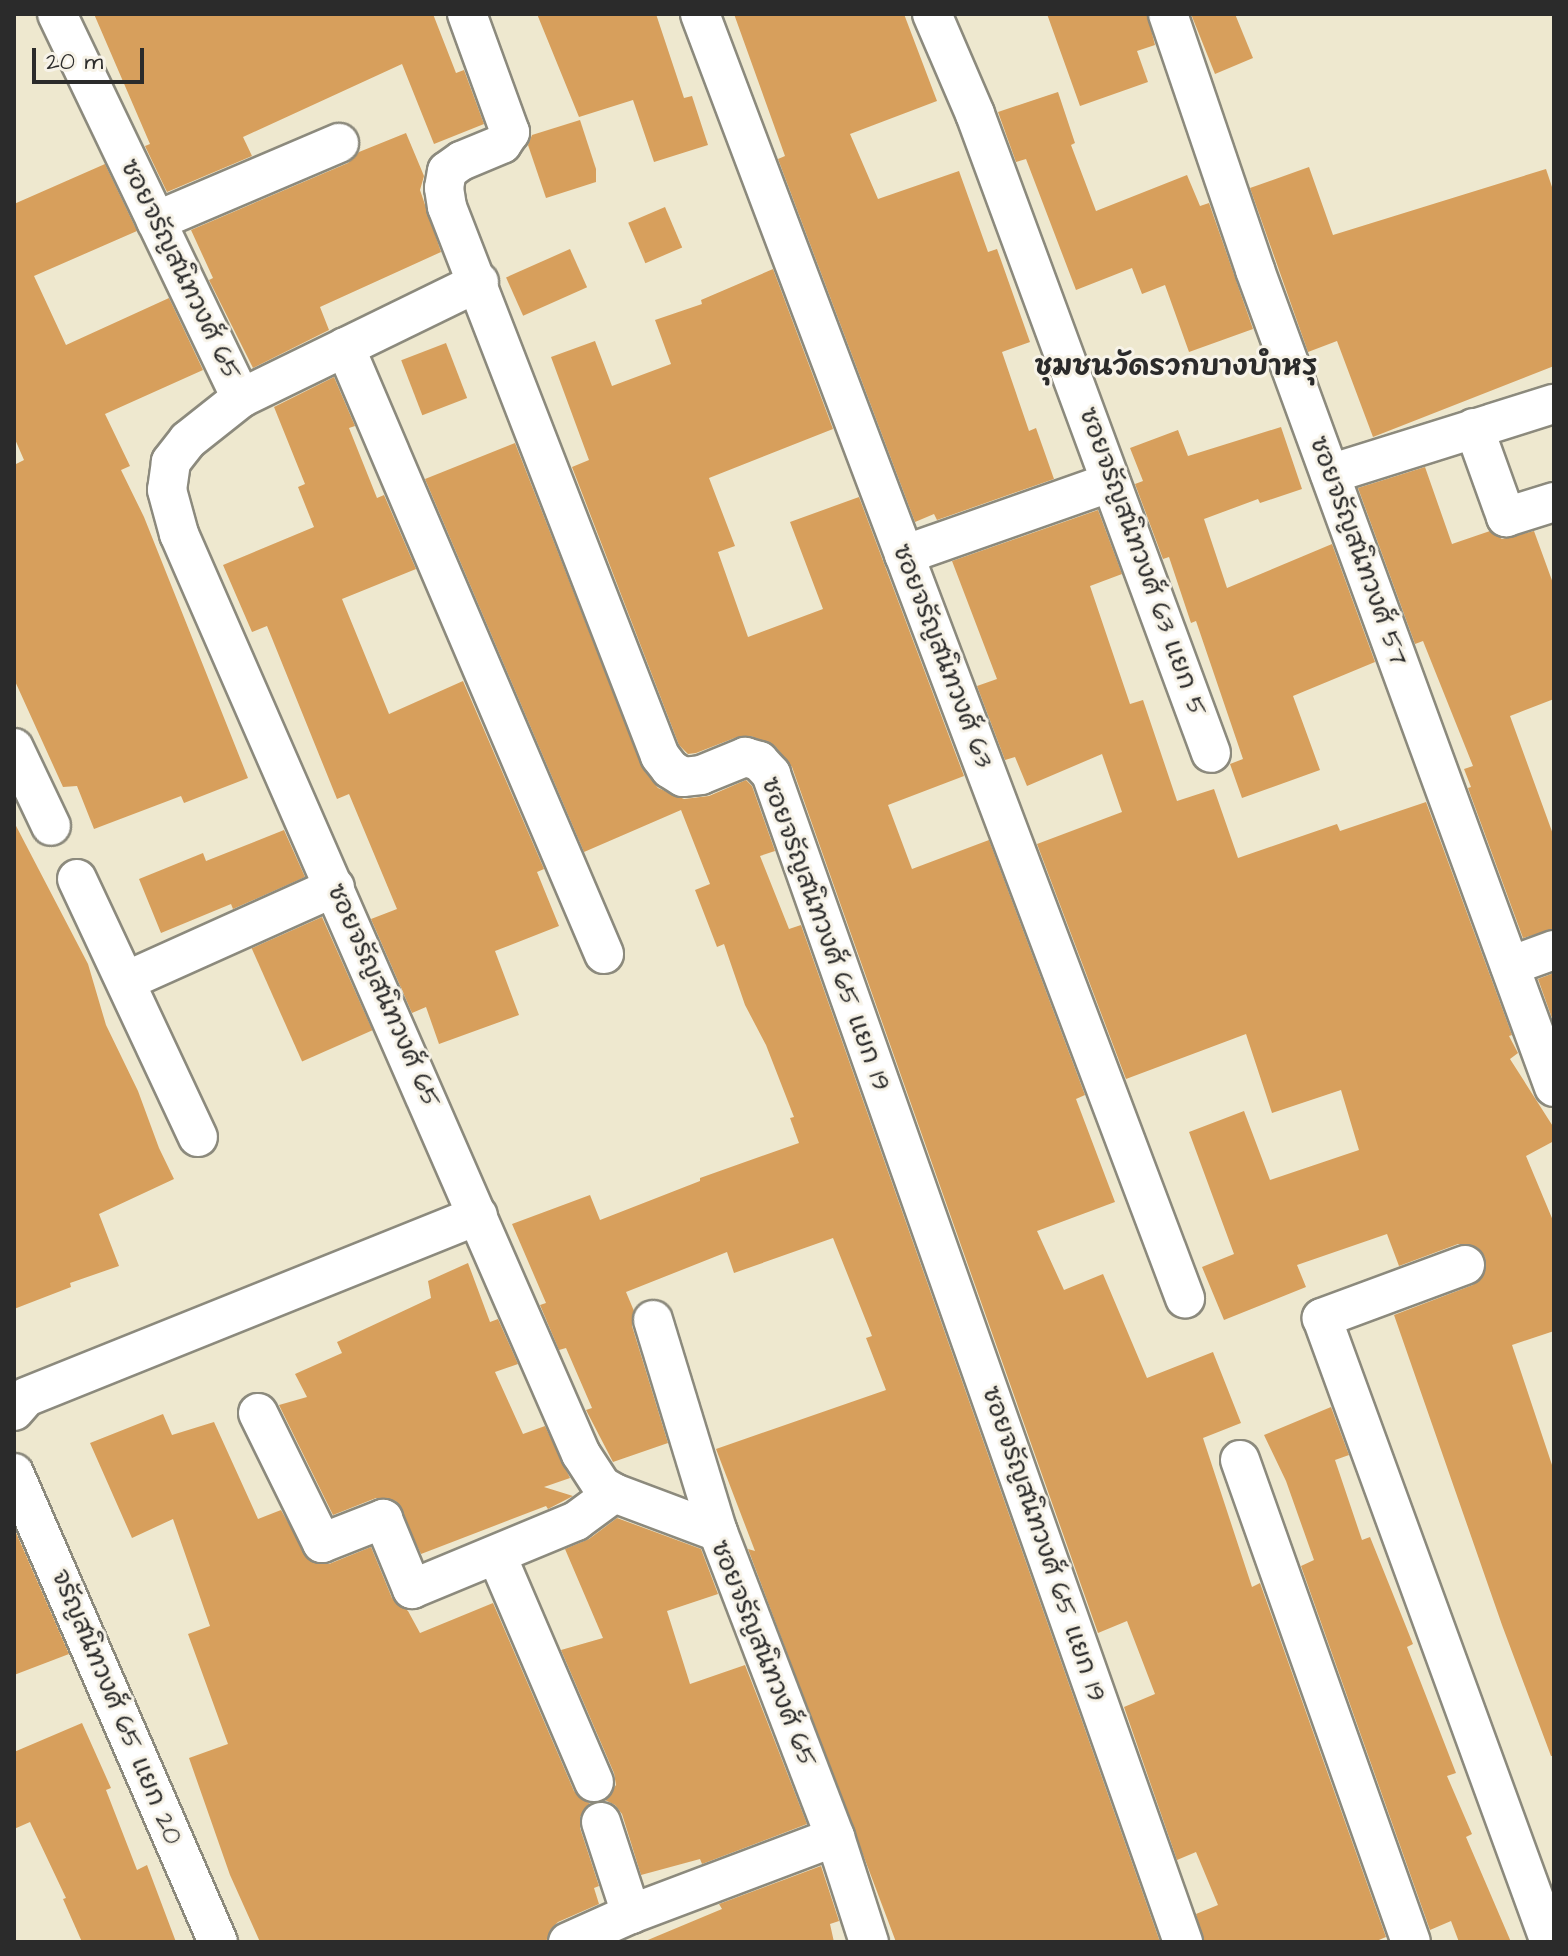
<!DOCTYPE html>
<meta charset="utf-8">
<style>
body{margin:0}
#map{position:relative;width:1568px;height:1956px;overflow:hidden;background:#eee8cf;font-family:"Architects Daughter","Playpen Sans Thai",sans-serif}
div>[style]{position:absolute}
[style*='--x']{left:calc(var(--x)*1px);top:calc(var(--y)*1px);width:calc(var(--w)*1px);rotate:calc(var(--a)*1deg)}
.building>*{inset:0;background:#d79f5c;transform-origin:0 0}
.roads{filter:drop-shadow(2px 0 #8c8a7d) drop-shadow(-2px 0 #8c8a7d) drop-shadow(0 2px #8c8a7d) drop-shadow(0 -2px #8c8a7d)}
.minor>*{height:38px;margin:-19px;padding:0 19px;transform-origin:19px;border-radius:19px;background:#fff}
span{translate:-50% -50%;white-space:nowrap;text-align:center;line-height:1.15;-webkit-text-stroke:6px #f7f3e8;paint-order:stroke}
.street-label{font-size:26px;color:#2b2b2b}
.neighbourhood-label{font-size:28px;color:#2b2b2b;font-weight:700}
.frame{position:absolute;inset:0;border:16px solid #2b2b2b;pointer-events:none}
.scale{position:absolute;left:32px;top:48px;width:112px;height:36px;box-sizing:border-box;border:4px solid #2b2b2b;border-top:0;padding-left:10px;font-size:24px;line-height:28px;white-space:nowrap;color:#2b2b2b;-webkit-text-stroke:6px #f7f3e8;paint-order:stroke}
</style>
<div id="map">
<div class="building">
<i style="clip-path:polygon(94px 14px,433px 14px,456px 73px,464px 70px,484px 124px,434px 144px,402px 64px,243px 137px,252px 156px,167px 192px,145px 146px,150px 144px)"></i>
<i style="clip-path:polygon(537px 14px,656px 14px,684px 98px,692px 96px,708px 145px,654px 162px,633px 100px,579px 117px)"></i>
<i style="clip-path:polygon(734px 14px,904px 14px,937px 101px,850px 134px,878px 199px,959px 171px,988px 252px,997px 249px,1030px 342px,1002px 352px,1029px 431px,1036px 428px,1054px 479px,937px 520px,934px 514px,915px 522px,778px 159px,785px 156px)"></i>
<i style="clip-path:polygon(1047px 14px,1147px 14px,1155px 45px,1137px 51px,1148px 82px,1080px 106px)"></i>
<i style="clip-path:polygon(1191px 14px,1235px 14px,1253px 58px,1215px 74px)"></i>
<i style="clip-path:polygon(1058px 92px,1075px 143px,1071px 145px,1096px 211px,1187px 175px,1200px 206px,1209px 203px,1253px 329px,1189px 352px,1165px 285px,1142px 294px,1132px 268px,1076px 290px,1026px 159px,1016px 162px,998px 112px)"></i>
<i style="clip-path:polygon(580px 120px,596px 169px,596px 182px,546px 198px,528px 145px,532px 135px)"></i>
<i style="clip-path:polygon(406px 133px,424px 176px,420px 190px,441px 252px,320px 307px,329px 330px,253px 368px,209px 280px,213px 278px,191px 230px,348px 163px,359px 152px)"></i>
<i style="clip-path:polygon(105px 164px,137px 231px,34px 276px,66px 345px,169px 298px,203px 370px,105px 414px,130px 466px,121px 470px,144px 517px,248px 778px,184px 803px,181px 796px,94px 829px,77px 786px,63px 787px,14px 679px,14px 465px,24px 460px,14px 437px,14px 204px)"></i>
<i style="clip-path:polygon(1309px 167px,1333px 235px,1546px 169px,1554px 193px,1554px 366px,1373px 437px,1337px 341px,1308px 352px,1250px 188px)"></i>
<i style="left:665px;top:207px;width:44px;height:40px;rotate:67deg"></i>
<i style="left:570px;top:249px;width:42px;height:70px;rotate:66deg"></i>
<i style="clip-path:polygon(773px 269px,833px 429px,709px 478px,735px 546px,718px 552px,748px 637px,823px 609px,790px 522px,859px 497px,964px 776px,888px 805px,912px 869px,989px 840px,1085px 1095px,1076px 1099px,1115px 1202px,1037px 1231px,1064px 1290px,1103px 1274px,1147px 1378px,1213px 1352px,1241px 1423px,1203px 1438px,1252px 1587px,1260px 1583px,1386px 1937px,1374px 1942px,1204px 1942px,1196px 1914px,1218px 1905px,1196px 1852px,1177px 1860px,1124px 1707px,1155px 1694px,1127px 1621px,1098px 1633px,792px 767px,775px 746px,751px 736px,737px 737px,696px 753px,688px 754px,679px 745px,572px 467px,589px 460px,551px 357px,595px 341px,612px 386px,671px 364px,655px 320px,702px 304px,701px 300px)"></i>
<i style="left:446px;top:343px;width:59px;height:48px;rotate:69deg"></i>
<i style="clip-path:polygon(334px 377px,355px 426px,349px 428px,377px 498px,384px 495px,416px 569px,342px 599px,389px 714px,463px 681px,544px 869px,537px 872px,559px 926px,495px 951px,519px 1015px,439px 1044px,426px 1007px,412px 1013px,371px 919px,397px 909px,349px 794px,337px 799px,267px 626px,252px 632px,223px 565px,314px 527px,298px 487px,305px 484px,274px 407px)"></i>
<i style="clip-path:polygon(1281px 427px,1302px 489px,1260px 503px,1258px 499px,1204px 519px,1227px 588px,1332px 544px,1375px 662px,1293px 696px,1320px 770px,1242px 798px,1230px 764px,1243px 759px,1196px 621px,1191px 623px,1169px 557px,1163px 559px,1135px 484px,1143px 481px,1130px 448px,1178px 430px,1188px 456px)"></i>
<i style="clip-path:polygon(515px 443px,643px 769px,658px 788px,684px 799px,709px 796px,746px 780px,752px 786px,775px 851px,760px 856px,789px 929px,801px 925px,1160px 1942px,896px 1942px,748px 1549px,755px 1551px,716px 1449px,886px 1390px,866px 1338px,872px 1336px,833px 1238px,734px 1273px,727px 1252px,626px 1292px,634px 1311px,632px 1326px,668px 1443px,613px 1462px,586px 1410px,592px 1408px,566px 1348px,559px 1350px,540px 1305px,546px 1303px,512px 1224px,590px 1195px,600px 1220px,700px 1181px,700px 1178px,799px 1143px,790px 1118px,794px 1117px,766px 1045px,745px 1005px,724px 944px,717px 947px,695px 890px,710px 884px,681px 810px,584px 852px,425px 479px)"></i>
<i style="clip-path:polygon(1425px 467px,1452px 544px,1490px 531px,1502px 539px,1534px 531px,1554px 586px,1554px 699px,1510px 716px,1554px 837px,1554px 929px,1523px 938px,1468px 788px,1471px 787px,1464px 769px,1473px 766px,1423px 641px,1415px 644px,1358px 488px)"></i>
<i style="clip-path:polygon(1098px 510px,1122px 574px,1090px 586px,1130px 704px,1143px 700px,1177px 801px,1214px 789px,1238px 858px,1337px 824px,1340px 831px,1426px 802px,1512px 1035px,1509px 1036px,1518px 1053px,1510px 1059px,1554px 1128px,1554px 1141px,1526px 1156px,1554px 1223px,1554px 1331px,1512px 1345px,1554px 1471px,1554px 1756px,1551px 1756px,1502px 1625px,1394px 1315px,1473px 1285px,1486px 1269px,1485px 1257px,1478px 1248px,1458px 1244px,1399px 1266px,1387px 1234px,1297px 1265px,1306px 1287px,1224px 1320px,1202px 1267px,1234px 1254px,1189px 1132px,1244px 1111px,1270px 1180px,1359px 1150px,1341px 1090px,1272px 1113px,1246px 1034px,1126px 1079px,1037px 844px,1122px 812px,1102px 754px,1027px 786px,1015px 757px,1005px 760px,977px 686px,997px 679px,952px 561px)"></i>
<i style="clip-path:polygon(14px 822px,88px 964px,106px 1025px,138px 1091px,159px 1148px,174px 1179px,99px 1214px,119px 1266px,70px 1283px,71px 1287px,14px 1309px)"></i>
<i style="clip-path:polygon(284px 830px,305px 877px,233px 909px,231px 904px,161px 933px,139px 879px,203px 853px,206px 861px)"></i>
<i style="left:322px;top:917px;width:124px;height:77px;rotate:66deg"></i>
<i style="clip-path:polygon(1554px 973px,1554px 1021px,1553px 1021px,1538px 979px)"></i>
<i style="clip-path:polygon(468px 1263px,490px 1322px,498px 1319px,518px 1364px,495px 1372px,523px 1434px,545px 1426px,570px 1478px,544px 1487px,573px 1496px,548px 1509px,546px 1506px,421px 1554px,396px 1501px,376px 1498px,333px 1515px,279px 1405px,307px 1397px,295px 1374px,342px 1353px,337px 1342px,431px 1298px,428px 1281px)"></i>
<i style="clip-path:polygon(1331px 1407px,1349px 1455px,1335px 1460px,1362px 1540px,1370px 1537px,1413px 1644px,1407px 1647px,1456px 1773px,1447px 1776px,1472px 1834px,1466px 1837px,1511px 1942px,1459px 1942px,1451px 1921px,1430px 1930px,1301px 1566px,1314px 1560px,1286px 1481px,1264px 1435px)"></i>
<i style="clip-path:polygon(163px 1414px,172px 1435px,214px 1422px,258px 1519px,281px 1510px,310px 1561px,329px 1564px,371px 1547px,392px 1598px,408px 1611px,420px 1633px,493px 1603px,574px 1791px,590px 1804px,580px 1817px,580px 1828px,599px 1886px,594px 1888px,599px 1904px,558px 1922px,550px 1930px,546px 1942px,260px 1942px,230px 1875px,189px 1758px,228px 1744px,188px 1634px,210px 1626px,173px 1519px,132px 1538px,90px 1443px)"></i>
<i style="clip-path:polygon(617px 1518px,701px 1549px,718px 1594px,667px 1611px,690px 1684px,745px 1665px,807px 1824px,702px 1864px,700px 1859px,641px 1875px,622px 1814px,615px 1805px,605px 1800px,616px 1785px,614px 1773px,561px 1650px,603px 1638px,565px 1549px,589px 1539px)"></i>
<i style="clip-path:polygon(14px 1528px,69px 1654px,14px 1675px)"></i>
<i style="clip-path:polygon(82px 1723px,111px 1788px,106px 1790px,137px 1870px,147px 1865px,176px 1942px,82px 1942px,63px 1899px,66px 1898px,30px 1822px,14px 1829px,14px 1752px)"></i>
<i style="clip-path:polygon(821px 1866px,839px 1921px,830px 1924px,834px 1942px,643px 1942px,722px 1909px,719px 1904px)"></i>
</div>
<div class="roads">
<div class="minor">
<i style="--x:57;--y:14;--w:426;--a:64.4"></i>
<i style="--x:467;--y:14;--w:126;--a:70"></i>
<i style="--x:510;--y:132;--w:14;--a:124"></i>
<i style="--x:502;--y:144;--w:44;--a:157.5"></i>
<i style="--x:461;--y:161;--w:17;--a:144"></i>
<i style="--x:447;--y:171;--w:17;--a:100"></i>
<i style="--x:444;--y:188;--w:19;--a:81"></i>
<i style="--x:447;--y:207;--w:589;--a:68.79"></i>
<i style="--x:660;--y:756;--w:16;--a:52"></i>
<i style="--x:670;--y:769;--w:15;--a:32"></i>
<i style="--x:683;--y:777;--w:18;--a:-6"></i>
<i style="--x:701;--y:775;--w:48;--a:-22.2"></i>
<i style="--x:745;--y:757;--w:15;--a:16"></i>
<i style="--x:759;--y:761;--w:18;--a:47"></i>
<i style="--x:771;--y:774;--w:1239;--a:70.57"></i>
<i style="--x:700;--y:14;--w:1373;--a:69.31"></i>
<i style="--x:932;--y:14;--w:109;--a:66.7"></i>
<i style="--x:975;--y:114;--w:681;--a:69.73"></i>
<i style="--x:1168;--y:14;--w:270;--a:71.2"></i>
<i style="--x:1255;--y:270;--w:870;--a:69.9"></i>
<i style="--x:156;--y:221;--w:199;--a:-23.1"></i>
<i style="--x:479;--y:282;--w:265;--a:154"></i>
<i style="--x:241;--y:398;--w:68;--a:141.6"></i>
<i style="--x:188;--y:440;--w:28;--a:128"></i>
<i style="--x:171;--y:462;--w:28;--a:98"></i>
<i style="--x:167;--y:490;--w:46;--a:74.7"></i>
<i style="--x:179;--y:534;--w:1004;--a:66.4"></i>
<i style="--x:581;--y:1454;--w:38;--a:57"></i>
<i style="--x:602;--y:1486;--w:14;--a:30"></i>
<i style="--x:614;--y:1493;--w:111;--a:20.6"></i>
<i style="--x:718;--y:1532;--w:327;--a:69"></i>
<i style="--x:835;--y:1837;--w:110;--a:72.1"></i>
<i style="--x:345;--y:347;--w:660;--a:66.89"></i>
<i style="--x:1474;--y:428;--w:95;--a:70.2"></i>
<i style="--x:1506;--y:517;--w:50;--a:-17.4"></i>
<i style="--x:1330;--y:474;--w:235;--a:-17.4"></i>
<i style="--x:904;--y:555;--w:219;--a:-19.4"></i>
<i style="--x:14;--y:748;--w:86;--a:64.6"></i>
<i style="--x:77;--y:879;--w:285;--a:64.9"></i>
<i style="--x:1510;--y:966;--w:47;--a:-20"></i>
<i style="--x:126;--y:981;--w:229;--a:-24.2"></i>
<i style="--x:1465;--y:1265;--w:153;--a:159.7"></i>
<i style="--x:1322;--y:1318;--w:664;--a:69.93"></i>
<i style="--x:653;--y:1320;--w:222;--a:73"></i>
<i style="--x:14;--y:1411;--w:18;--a:-49"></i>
<i style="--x:26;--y:1397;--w:487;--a:-21.9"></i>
<i style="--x:258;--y:1413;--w:145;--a:63.8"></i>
<i style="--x:322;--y:1543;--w:66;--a:-21.5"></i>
<i style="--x:383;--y:1519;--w:76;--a:67.5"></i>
<i style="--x:412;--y:1589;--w:178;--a:-22.5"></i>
<i style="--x:576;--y:1521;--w:47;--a:-36.4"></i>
<i style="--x:1240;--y:1460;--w:511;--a:70.47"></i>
<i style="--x:14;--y:1473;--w:511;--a:66.49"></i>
<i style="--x:497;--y:1556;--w:246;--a:66.8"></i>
<i style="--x:601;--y:1822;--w:97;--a:71.9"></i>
<i style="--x:568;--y:1942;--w:69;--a:-24"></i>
<i style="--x:631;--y:1914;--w:218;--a:-20.7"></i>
</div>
</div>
<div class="street-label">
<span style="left:180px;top:270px;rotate:64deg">ซอยจรัญสนิทวงศ์ 65</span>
<span style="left:1358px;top:551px;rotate:70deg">ซอยจรัญสนิทวงศ์ 57</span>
<span style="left:1142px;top:562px;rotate:70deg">ซอยจรัญสนิทวงศ์ 63 แยก 5</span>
<span style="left:942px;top:656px;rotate:69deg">ซอยจรัญสนิทวงศ์ 63</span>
<span style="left:825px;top:934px;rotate:70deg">ซอยจรัญสนิทวงศ์ 65 แยก 19</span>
<span style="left:383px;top:996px;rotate:66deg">ซอยจรัญสนิทวงศ์ 65</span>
<span style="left:1043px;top:1544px;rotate:71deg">ซอยจรัญสนิทวงศ์ 65 แยก 19</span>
<span style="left:763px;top:1654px;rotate:68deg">ซอยจรัญสนิทวงศ์ 65</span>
<span style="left:116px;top:1707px;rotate:67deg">จรัญสนิทวงศ์ 65 แยก 20</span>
</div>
<div class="neighbourhood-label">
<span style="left:1176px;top:367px">ชุมชนวัดรวกบางบำหรุ</span>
</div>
<div class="frame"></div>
<div class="scale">20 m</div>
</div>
